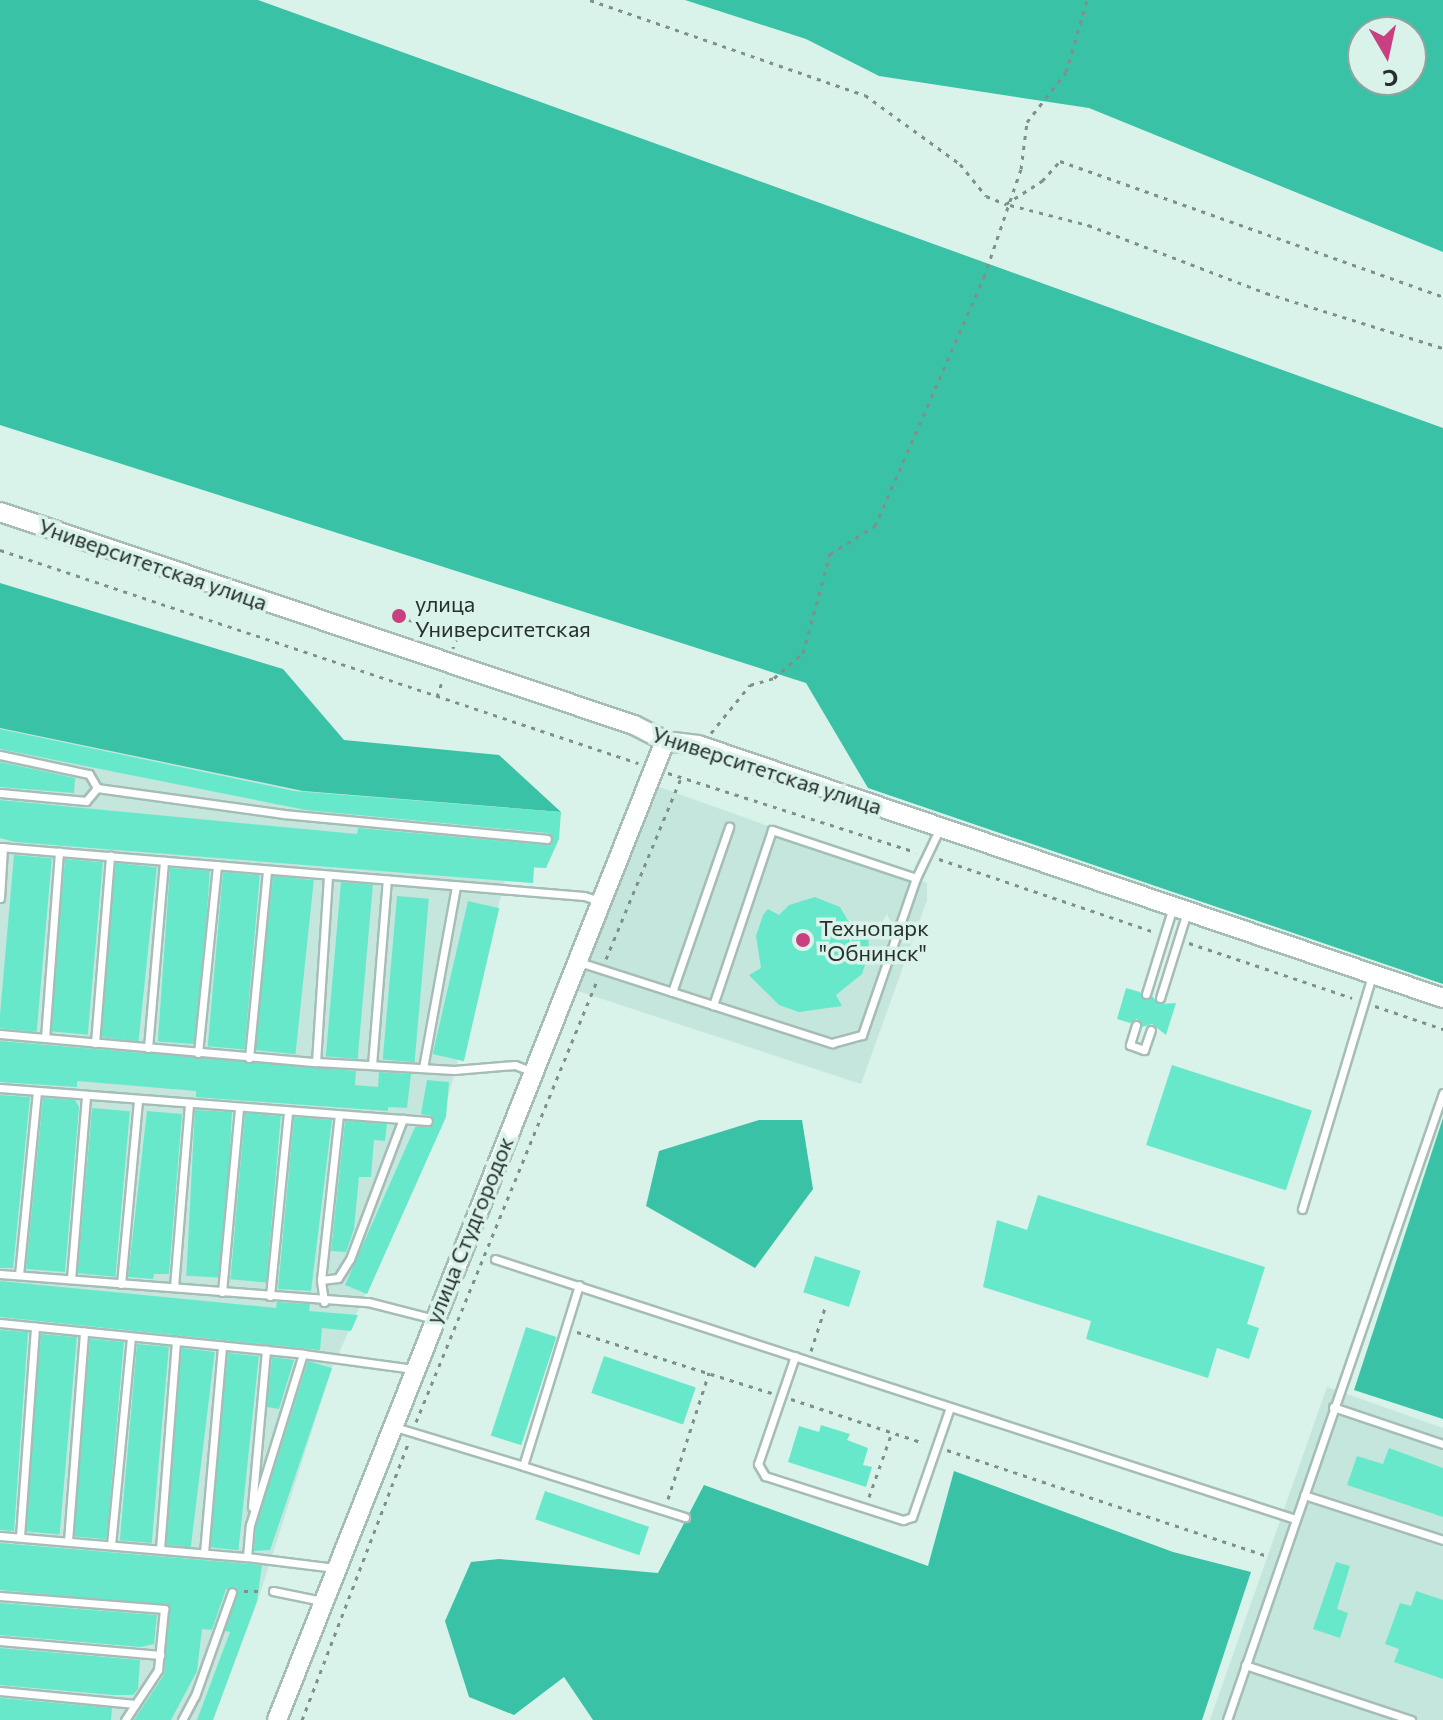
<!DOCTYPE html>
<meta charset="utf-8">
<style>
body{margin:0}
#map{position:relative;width:1443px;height:1720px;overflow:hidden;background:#d9f2ea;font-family:Commissioner,sans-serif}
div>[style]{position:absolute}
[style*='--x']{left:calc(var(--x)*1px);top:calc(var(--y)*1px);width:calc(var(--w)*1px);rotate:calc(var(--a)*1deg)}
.built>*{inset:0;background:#c5e6dc}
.forest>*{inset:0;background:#3ac2a6}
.building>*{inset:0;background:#68e8cb;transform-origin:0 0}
.path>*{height:3px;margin-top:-1.5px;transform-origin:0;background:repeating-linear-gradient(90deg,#7f908b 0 4px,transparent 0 10px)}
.roads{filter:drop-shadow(2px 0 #a5bdb6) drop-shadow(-2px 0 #a5bdb6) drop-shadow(0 2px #a5bdb6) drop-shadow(0 -2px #a5bdb6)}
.service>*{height:7px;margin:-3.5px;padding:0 3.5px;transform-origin:3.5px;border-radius:3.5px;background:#fff}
.tertiary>*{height:18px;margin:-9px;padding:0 9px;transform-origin:9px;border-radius:9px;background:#fff}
.dots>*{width:22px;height:22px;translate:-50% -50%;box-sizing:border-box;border:4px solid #d9f2ea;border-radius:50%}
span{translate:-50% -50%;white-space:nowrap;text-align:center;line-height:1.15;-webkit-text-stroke:7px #d9f2ea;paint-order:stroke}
.street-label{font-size:22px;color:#27302e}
.poi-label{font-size:22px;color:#27302e}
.left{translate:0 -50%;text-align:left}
.north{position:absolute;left:1347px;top:16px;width:80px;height:80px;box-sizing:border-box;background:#d9f2ea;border:2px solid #92a49f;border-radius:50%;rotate:171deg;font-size:22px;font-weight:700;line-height:32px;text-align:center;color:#27302e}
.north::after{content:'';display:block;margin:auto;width:28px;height:36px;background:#c8407f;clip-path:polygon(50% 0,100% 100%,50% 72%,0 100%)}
</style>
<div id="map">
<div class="built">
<i style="clip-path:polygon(0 728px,303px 791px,561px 812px,546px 868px,534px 868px,533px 883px,505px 881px,439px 1132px,332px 1368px,257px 1603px,213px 1720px,0 1720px)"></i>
<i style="clip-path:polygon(659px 787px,927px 883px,927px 900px,861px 1084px,575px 990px)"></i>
<i style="clip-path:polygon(1327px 1387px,1443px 1428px,1443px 1720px,1210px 1720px)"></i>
</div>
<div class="forest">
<i style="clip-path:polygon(0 0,258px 0,1443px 428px,1443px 984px,868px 788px,806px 683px,0 425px)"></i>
<i style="clip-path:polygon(evenodd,685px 0,1443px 0,1443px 252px,1089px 108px,879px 76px,806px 39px,685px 0,1363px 32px,1411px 32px,1411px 80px,1363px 80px,1363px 32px)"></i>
<i style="clip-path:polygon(0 583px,283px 669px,344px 740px,499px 755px,561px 812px,303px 791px,0 728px)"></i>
<i style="clip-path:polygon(1443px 1118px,1443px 1419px,1354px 1390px)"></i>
<i style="clip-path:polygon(759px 1120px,802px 1120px,813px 1189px,755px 1268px,646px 1206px,659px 1151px)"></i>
<i style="clip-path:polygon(954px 1471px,1173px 1552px,1251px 1572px,1202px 1720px,593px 1720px,564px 1677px,514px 1715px,469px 1697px,445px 1621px,471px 1562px,499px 1559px,658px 1573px,704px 1485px,928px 1566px)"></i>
</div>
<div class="building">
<i style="clip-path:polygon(0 729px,294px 791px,561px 812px,559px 839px,546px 868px,534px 867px,533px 883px,15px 842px,0 838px,0 800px,357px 834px,358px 828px,546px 845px,553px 839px,548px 833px,306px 810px,75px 764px,0 749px)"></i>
<i style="clip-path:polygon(0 762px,75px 778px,74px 793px,0 787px)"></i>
<i style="left:14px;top:855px;width:38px;height:174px;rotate:5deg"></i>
<i style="left:65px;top:859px;width:38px;height:173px;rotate:5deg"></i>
<i style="left:116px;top:863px;width:41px;height:175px;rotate:6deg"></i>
<i style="left:170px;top:868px;width:40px;height:174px;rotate:4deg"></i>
<i style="left:223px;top:872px;width:37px;height:175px;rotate:5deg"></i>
<i style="left:273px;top:876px;width:41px;height:175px;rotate:6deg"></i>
<i style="left:341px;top:882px;width:32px;height:175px;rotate:5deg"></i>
<i style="left:397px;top:896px;width:32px;height:164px;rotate:5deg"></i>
<i style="clip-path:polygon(815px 897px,840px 907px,854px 931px,868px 930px,869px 953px,862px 974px,836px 995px,842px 1006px,799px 1012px,779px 1005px,749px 975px,761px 968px,756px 936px,763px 915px,768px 909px,779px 915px,789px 905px)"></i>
<i style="left:468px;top:901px;width:32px;height:157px;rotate:13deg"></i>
<i style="clip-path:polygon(1126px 988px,1140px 992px,1145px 1000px,1152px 996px,1159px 1004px,1176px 1003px,1166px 1035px,1152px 1024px,1142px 1027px,1137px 1019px,1130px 1023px,1117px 1019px)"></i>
<i style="clip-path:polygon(0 1041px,356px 1071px,355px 1085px,378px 1087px,379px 1072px,411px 1074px,407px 1108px,388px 1107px,388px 1111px,196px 1097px,196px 1091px,77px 1081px,77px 1087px,0 1082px)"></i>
<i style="left:1172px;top:1065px;width:147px;height:84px;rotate:18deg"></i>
<i style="clip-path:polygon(427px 1080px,449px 1082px,446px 1117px,367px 1294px,345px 1285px,415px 1127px,434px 1124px,432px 1116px,421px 1114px)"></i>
<i style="clip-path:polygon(0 1095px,30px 1097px,13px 1268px,0 1268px)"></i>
<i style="clip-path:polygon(43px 1098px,75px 1100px,79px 1107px,65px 1272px,26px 1269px)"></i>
<i style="left:92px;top:1108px;width:38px;height:166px;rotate:5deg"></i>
<i style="left:195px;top:1110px;width:37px;height:166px;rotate:3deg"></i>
<i style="clip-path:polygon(147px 1111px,182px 1114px,169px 1274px,154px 1274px,153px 1279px,128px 1277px)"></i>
<i style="left:245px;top:1113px;width:36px;height:167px;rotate:5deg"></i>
<i style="clip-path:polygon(294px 1117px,332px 1120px,311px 1291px,278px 1289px)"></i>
<i style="clip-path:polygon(345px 1121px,387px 1124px,385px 1141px,374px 1140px,371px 1177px,359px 1177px,354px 1229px,346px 1252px,331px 1251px)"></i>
<i style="clip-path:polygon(1038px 1195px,1265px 1267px,1247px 1324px,1259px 1328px,1249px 1359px,1217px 1348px,1208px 1378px,1086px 1339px,1091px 1321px,983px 1287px,997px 1220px,1027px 1230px)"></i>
<i style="left:815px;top:1256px;width:48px;height:38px;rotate:18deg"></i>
<i style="clip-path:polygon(0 1281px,276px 1308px,277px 1302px,310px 1304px,309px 1311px,358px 1315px,351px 1331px,322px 1328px,320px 1350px,0 1317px)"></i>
<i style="left:526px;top:1327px;width:32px;height:114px;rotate:18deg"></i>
<i style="clip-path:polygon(0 1330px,28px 1332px,14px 1531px,0 1530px)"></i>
<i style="left:41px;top:1334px;width:36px;height:198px;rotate:5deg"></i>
<i style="left:90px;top:1339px;width:34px;height:198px;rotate:5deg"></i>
<i style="left:137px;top:1344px;width:32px;height:197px;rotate:5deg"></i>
<i style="left:182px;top:1348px;width:33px;height:197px;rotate:7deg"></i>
<i style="left:228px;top:1353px;width:31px;height:195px;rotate:6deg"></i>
<i style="left:604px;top:1356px;width:97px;height:39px;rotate:19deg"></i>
<i style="clip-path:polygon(272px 1357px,294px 1360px,279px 1409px,267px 1407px)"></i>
<i style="clip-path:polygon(308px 1361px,332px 1368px,270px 1550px,254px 1551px,256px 1526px)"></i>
<i style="clip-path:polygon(821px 1425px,850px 1434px,847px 1440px,868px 1448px,863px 1465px,872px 1467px,866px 1487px,788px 1462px,799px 1426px,819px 1432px)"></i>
<i style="clip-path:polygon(1389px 1448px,1443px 1468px,1443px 1517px,1347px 1485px,1357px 1456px,1383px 1464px)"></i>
<i style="left:545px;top:1491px;width:110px;height:30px;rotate:19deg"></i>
<i style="clip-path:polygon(0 1543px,262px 1565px,257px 1601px,213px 1720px,197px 1720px,230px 1632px,225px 1631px,236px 1587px,226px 1589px,212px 1630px,202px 1629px,197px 1671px,171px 1720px,134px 1720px,164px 1675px,169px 1606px,0 1590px)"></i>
<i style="clip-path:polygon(1336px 1562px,1350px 1566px,1337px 1609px,1348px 1613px,1340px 1638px,1313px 1629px)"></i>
<i style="clip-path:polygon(1416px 1591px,1443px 1600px,1443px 1679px,1394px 1662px,1399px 1649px,1385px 1644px,1400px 1603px,1411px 1606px)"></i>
<i style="clip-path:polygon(0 1603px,157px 1615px,154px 1644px,141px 1647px,0 1635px)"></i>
<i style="clip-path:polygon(0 1648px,140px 1660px,138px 1689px,133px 1695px,113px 1695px,0 1685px)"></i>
<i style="clip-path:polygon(0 1698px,112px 1708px,111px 1720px,0 1720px)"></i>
</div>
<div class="path">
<i style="--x:590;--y:0;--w:291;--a:19.1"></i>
<i style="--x:865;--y:95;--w:117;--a:36"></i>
<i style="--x:960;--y:164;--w:41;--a:50.9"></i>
<i style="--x:986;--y:196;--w:22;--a:22"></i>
<i style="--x:1006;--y:204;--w:43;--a:-32.6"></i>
<i style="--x:1042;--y:181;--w:27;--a:-48"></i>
<i style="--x:1060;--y:161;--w:406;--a:19.5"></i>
<i style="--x:1010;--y:205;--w:81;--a:14.4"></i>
<i style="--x:1088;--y:225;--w:191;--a:20.9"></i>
<i style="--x:1266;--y:293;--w:185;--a:17.3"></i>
<i style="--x:0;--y:550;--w:673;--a:18.46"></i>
<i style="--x:399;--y:616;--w:62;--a:19.9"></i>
<i style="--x:457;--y:637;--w:12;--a:110"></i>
<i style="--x:437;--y:697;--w:20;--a:-72"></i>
<i style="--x:711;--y:733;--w:62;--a:-50.9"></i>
<i style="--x:750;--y:685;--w:25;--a:-16"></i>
<i style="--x:774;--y:678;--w:38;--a:-41"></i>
<i style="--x:803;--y:653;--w:103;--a:-74.7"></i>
<i style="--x:830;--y:554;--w:53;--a:-31.9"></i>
<i style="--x:875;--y:526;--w:272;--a:-66.4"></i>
<i style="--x:984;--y:277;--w:114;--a:-71.1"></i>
<i style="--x:1021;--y:169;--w:47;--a:-82.7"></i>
<i style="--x:1027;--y:122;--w:63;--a:-52"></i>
<i style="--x:1066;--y:72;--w:75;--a:-73.7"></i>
<i style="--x:668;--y:773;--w:260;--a:17.7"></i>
<i style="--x:939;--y:859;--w:228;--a:18.7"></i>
<i style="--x:1189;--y:943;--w:172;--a:18.6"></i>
<i style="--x:606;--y:959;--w:196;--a:-67.5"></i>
<i style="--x:1375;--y:1006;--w:72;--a:18.7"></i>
<i style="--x:577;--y:1332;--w:204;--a:17.4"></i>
<i style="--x:811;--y:1351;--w:45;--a:-72"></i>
<i style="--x:791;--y:1399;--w:140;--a:18.3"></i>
<i style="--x:416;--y:1422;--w:477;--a:-67.7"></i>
<i style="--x:947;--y:1450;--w:340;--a:18.3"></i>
<i style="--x:869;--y:1497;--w:69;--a:-70.5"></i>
<i style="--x:668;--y:1499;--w:133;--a:-72"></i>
<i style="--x:244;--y:1591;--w:20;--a:0"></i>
<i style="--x:302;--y:1720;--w:296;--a:-69"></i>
</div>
<div class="roads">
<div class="service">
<i style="--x:0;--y:755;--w:91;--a:12.1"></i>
<i style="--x:89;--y:774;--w:16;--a:60"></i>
<i style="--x:97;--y:788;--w:17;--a:130"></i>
<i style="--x:86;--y:801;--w:86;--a:-174.7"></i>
<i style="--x:97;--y:788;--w:189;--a:7.9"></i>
<i style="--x:284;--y:814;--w:264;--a:5.4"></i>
<i style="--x:0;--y:847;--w:586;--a:4.8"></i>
<i style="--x:584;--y:896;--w:16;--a:18"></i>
<i style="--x:916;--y:878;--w:53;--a:-64.4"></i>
<i style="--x:0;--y:898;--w:51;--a:-86.6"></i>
<i style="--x:579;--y:962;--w:266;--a:17.8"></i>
<i style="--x:832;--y:1043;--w:31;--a:-15"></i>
<i style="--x:862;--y:1035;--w:166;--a:-71"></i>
<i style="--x:916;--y:878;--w:152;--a:-161.6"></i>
<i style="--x:772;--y:830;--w:185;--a:108.6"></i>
<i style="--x:672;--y:992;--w:175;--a:-70.9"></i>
<i style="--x:1146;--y:994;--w:91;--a:-72.8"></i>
<i style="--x:1160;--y:998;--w:90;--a:-72.6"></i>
<i style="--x:1136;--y:1025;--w:21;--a:107"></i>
<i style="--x:1130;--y:1045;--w:15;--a:20"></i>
<i style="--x:1144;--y:1050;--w:21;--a:-71"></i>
<i style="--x:0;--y:1034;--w:317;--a:5.1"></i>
<i style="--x:316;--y:1062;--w:138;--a:3.3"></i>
<i style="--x:454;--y:1070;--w:61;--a:-4.7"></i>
<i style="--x:515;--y:1065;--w:19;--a:21"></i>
<i style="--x:45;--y:1038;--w:187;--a:-85.7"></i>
<i style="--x:95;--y:1043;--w:188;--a:-85.4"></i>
<i style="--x:148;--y:1048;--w:188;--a:-85.1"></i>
<i style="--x:198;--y:1053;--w:189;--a:-84.2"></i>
<i style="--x:249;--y:1058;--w:189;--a:-84.5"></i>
<i style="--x:316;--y:1062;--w:187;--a:-86.3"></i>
<i style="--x:372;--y:1065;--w:186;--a:-85.4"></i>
<i style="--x:423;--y:1068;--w:185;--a:-79.7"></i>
<i style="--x:0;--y:1088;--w:429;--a:4.4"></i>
<i style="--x:1302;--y:1209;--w:244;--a:-73.3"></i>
<i style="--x:495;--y:1259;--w:841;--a:18"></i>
<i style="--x:0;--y:1274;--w:369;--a:4.4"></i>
<i style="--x:368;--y:1302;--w:68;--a:14.4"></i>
<i style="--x:19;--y:1275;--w:184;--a:-84.4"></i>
<i style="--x:71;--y:1279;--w:184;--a:-85.3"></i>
<i style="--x:321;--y:1280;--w:17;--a:-7"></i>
<i style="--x:338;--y:1278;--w:22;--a:-58"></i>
<i style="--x:350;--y:1259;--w:150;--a:-69.3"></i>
<i style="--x:121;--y:1284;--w:185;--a:-84.7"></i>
<i style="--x:579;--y:1285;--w:189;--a:107.2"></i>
<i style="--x:523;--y:1466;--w:170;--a:17.5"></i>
<i style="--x:174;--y:1287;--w:184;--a:-85.3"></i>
<i style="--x:222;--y:1292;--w:184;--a:-84.7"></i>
<i style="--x:270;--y:1296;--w:185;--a:-84.4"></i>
<i style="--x:324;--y:1302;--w:22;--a:-98"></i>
<i style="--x:321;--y:1280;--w:166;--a:-83.8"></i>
<i style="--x:0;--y:1323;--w:305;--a:5.8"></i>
<i style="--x:795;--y:1356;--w:114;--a:108.9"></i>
<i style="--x:758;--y:1464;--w:14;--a:60"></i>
<i style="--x:765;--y:1476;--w:145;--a:17.7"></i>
<i style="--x:903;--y:1520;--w:9;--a:-18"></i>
<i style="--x:912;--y:1517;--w:116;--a:-70.9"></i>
<i style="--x:1333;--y:1407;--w:116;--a:18.6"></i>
<i style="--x:395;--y:1427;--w:134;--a:16.9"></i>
<i style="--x:1304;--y:1495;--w:146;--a:17.9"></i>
<i style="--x:252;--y:1507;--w:158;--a:-84.9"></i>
<i style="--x:0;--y:1536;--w:248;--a:4.9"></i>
<i style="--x:20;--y:1537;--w:211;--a:-85.9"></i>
<i style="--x:68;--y:1541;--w:210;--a:-85.6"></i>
<i style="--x:111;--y:1545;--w:209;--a:-84.5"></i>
<i style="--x:160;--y:1549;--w:209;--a:-85.6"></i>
<i style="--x:204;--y:1553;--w:208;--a:-85"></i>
<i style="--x:335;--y:1568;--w:89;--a:-172.9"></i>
<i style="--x:247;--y:1557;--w:32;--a:-85"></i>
<i style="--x:250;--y:1525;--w:179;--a:-72.8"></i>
<i style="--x:303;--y:1354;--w:112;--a:7.7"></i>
<i style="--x:273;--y:1591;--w:50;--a:11.5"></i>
<i style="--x:0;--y:1596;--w:165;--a:4.5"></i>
<i style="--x:164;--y:1609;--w:61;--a:95.6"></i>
<i style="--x:158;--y:1670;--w:60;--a:123.4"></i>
<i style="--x:0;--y:1641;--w:161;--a:5"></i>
<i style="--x:1245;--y:1665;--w:175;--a:18.3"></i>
<i style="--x:0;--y:1691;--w:136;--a:5.5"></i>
<i style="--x:182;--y:1720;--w:27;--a:-62"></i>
<i style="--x:195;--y:1696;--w:110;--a:-70.4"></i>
<i style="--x:1227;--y:1720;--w:663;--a:-70.99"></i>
</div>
<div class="tertiary">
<i style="--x:0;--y:512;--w:669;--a:18.57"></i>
<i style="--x:634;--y:725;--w:35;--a:27"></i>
<i style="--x:665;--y:741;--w:33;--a:7"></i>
<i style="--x:698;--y:745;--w:787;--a:18.76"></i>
<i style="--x:277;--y:1720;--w:1053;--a:-68.38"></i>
</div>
</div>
<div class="dots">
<i style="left:399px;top:616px;background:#c8407f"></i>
<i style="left:803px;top:940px;background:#c8407f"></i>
</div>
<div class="street-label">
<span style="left:153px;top:564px;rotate:19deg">Университетская улица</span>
<span style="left:767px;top:770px;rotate:18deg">Университетская улица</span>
<span style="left:469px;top:1230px;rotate:-68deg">улица Студгородок</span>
</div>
<div class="poi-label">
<span class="left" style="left:415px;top:616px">улица<br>Университетская</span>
<span class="left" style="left:819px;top:940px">Технопарк<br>"Обнинск"</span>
</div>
<div class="north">С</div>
</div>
